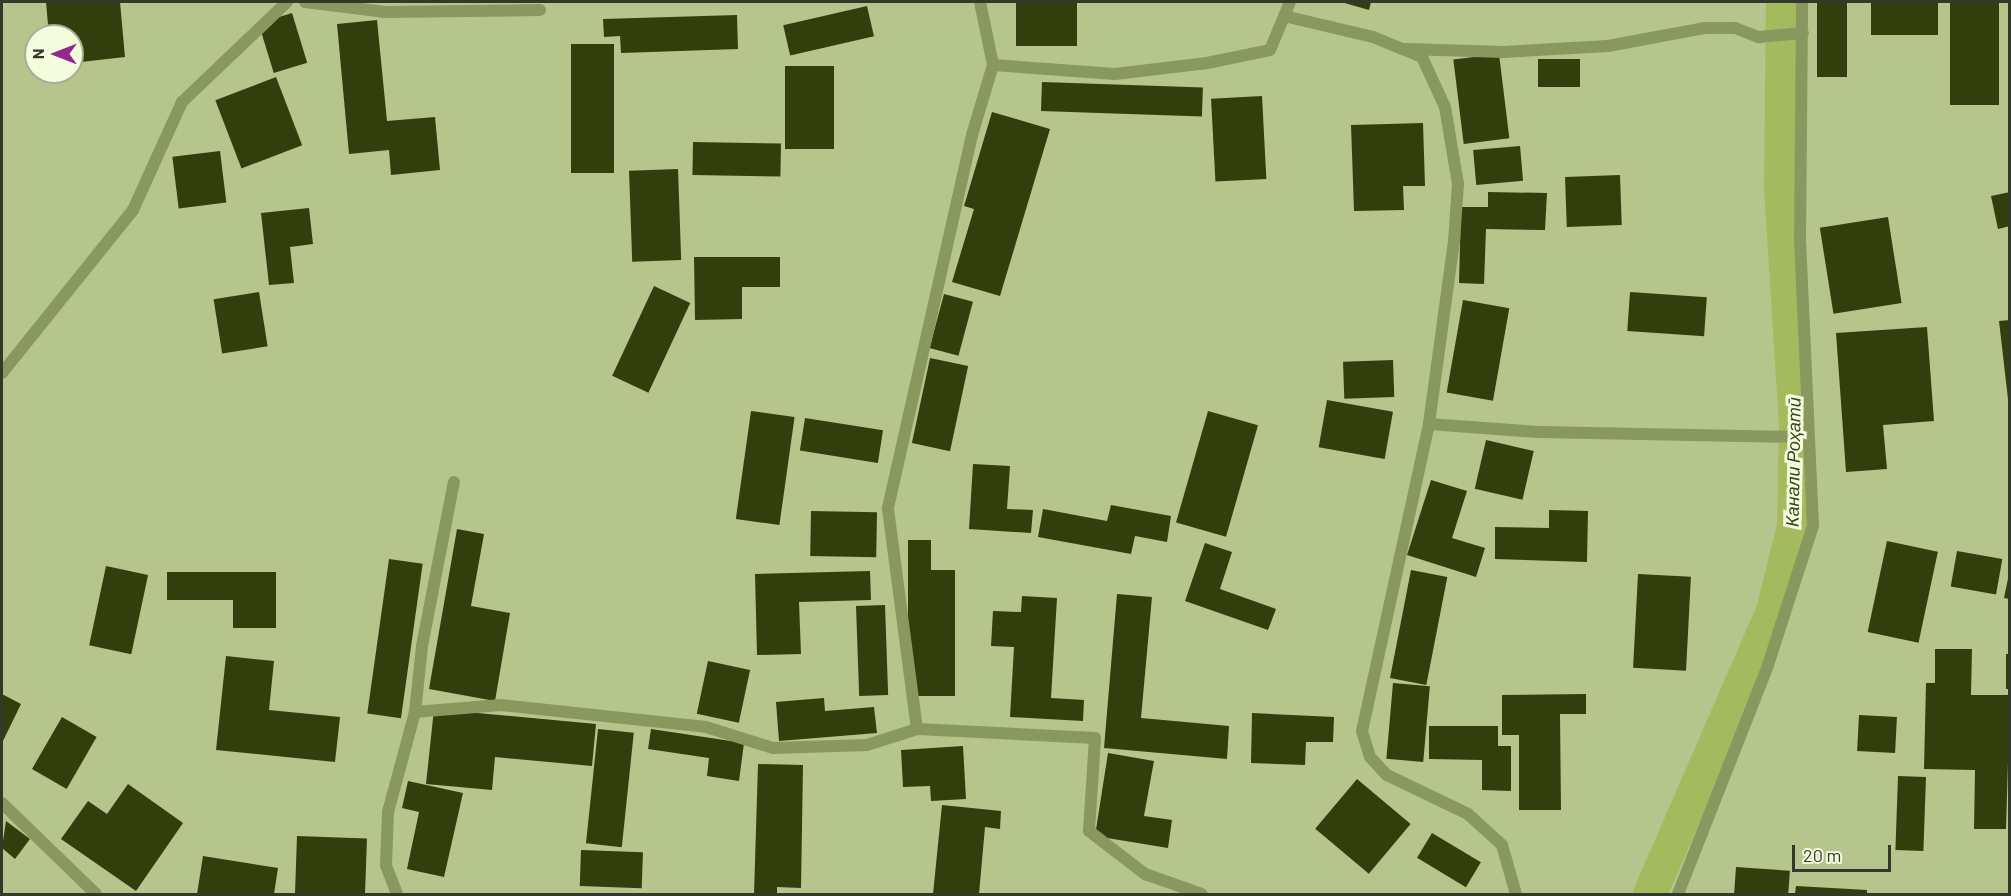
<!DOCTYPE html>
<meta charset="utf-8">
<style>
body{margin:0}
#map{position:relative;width:2011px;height:896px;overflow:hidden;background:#e6efd0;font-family:Barlow,sans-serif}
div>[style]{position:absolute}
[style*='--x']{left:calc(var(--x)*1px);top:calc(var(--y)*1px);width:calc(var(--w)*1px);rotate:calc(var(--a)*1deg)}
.green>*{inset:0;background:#b6c58c}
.canal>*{height:34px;margin:-17px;padding:0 17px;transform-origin:17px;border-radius:17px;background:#a4ba5e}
.building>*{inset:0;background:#343e0c;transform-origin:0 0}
.lane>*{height:12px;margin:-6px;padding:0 6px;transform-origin:6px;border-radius:6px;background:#89985e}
.street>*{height:12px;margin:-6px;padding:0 6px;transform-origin:6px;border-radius:6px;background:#89985e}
span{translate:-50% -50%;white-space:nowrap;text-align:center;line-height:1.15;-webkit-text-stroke:6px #f3fcdd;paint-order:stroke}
.water-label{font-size:18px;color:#39421b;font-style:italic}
.frame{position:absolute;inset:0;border:3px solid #34382c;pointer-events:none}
.north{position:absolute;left:24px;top:24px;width:60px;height:60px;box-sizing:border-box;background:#f3fcdd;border:2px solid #a7ae96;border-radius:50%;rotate:270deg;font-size:16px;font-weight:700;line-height:24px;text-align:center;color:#34382c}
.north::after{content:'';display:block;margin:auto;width:21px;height:27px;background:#92298c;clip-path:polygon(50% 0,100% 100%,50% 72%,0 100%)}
.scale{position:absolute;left:1792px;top:845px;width:99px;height:27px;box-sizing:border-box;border:3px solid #34382c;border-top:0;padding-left:8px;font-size:18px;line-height:21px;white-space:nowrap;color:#34382c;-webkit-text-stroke:4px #f3fcdd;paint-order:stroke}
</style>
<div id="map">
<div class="green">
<i style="clip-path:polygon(evenodd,2px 2px,2009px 2px,2009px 894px,2px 894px,2px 2px,36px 36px,72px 36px,72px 72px,36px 72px,36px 36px,2px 2px,1779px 95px,1780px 95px,1793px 372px,1781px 185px,1779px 95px)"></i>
</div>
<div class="canal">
<i style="--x:1650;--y:894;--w:309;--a:-66.5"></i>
<i style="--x:1773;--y:611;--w:88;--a:-76.1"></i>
<i style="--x:1794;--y:526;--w:101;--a:-88.9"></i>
<i style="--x:1796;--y:425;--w:240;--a:-93.6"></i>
<i style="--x:1781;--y:185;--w:183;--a:-89.4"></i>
</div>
<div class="building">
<i style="clip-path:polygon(46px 2px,120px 2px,125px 57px,72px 63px,72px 36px,49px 36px)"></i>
<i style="left:1016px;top:2px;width:61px;height:44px"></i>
<i style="clip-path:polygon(1341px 2px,1371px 2px,1369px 10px)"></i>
<i style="left:1817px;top:2px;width:30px;height:75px"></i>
<i style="left:1871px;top:2px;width:67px;height:33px"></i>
<i style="left:1950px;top:2px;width:49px;height:103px"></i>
<i style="left:867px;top:6px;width:31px;height:86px;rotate:77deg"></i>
<i style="left:292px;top:13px;width:52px;height:35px;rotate:73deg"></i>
<i style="clip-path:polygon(737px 15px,738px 49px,621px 53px,620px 36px,604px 37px,603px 19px)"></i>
<i style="clip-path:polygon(377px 20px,387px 121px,435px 117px,440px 170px,391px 175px,389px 150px,349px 154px,337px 24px)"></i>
<i style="left:571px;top:44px;width:43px;height:129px"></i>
<i style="left:1499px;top:54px;width:85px;height:46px;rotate:83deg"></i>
<i style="left:1580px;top:59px;width:28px;height:42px;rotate:90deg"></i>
<i style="left:785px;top:66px;width:49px;height:83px"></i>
<i style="left:276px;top:77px;width:73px;height:65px;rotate:69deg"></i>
<i style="left:1042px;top:82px;width:161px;height:29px;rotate:2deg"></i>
<i style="left:1262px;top:96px;width:83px;height:51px;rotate:87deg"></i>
<i style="clip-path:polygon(992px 112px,1050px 129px,1000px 296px,952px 282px,974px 209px,964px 206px)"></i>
<i style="clip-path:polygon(1423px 123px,1425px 186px,1403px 186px,1404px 210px,1354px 211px,1351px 125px)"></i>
<i style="left:693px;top:142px;width:88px;height:33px;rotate:1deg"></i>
<i style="left:1520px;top:146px;width:35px;height:47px;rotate:85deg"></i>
<i style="left:220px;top:151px;width:52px;height:48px;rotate:83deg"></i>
<i style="left:678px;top:169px;width:91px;height:49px;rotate:88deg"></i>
<i style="left:1620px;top:175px;width:50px;height:55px;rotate:88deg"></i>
<i style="clip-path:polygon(1488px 192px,1547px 193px,1545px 230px,1486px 229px,1484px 284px,1459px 283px,1461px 207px,1488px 207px)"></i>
<i style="clip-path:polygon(2010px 192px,2010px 226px,1998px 229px,1991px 196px)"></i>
<i style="clip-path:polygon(309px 208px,313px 244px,290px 247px,294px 283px,269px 285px,261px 213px)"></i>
<i style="left:1888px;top:217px;width:87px;height:69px;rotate:81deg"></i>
<i style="clip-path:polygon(694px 257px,780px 257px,780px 287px,742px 287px,742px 319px,695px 320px)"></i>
<i style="left:654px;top:286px;width:40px;height:99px;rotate:25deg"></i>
<i style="left:259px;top:292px;width:55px;height:46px;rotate:81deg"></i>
<i style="left:1630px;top:292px;width:77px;height:39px;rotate:4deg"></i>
<i style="left:944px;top:294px;width:30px;height:56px;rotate:15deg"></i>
<i style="left:1463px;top:300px;width:47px;height:94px;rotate:10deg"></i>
<i style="clip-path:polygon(2010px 320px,2010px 399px,2008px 399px,1999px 321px)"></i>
<i style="clip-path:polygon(1927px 327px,1934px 421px,1883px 425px,1887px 469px,1846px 472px,1836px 333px)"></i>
<i style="left:930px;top:358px;width:39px;height:87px;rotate:12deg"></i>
<i style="left:1393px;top:360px;width:37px;height:50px;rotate:88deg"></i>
<i style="left:1327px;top:400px;width:67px;height:48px;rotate:10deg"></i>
<i style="left:751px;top:411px;width:44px;height:109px;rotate:8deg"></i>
<i style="left:1208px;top:411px;width:52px;height:116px;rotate:16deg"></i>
<i style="left:805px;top:418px;width:79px;height:33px;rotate:9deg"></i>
<i style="left:1486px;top:440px;width:49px;height:50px;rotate:13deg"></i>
<i style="clip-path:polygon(973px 464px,1010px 466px,1007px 509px,1033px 510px,1031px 533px,969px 529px)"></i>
<i style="clip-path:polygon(1431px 480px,1467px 491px,1452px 538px,1485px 548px,1476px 577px,1407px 555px)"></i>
<i style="clip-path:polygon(1111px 505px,1171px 516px,1167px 542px,1135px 536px,1131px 554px,1038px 537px,1043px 509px,1107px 521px)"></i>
<i style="clip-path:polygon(1549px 510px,1588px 511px,1587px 562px,1495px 559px,1495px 527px,1549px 528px)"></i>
<i style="left:811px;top:511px;width:66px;height:45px;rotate:1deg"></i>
<i style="clip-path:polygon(457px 529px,484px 534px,471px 606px,510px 613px,495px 701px,429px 689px)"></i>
<i style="clip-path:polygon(908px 540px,931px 540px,931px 570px,955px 570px,955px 696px,908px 696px)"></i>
<i style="left:1887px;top:541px;width:52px;height:93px;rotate:12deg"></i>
<i style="clip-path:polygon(1205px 543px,1232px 552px,1220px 589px,1276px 609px,1268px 630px,1185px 601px)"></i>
<i style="left:1957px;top:551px;width:46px;height:36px;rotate:10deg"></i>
<i style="left:389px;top:559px;width:34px;height:156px;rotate:8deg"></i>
<i style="left:106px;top:566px;width:43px;height:81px;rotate:12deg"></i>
<i style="clip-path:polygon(2010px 569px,2010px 599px,2004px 598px)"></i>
<i style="left:1411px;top:570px;width:37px;height:110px;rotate:11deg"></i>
<i style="clip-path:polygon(870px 571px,871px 600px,799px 602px,801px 654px,757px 655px,755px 574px)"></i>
<i style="clip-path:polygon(167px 572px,276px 572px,276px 628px,233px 628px,233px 600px,167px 600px)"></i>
<i style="left:1638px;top:574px;width:53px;height:94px;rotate:3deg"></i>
<i style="clip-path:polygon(1117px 594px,1152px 597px,1141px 718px,1229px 726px,1227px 759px,1104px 748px)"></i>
<i style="clip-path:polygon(1022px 596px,1057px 598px,1051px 698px,1084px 700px,1083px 721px,1010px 717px,1014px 647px,991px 646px,993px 611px,1021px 612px)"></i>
<i style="left:885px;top:605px;width:90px;height:29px;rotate:88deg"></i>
<i style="clip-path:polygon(1935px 649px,1972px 649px,1971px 695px,2010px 695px,2006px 829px,1974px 829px,1975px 770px,1924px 769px,1926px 683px,1935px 683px)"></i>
<i style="left:2006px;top:654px;width:4px;height:35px"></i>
<i style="clip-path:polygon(226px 656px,274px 661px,269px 710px,340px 717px,335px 762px,216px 750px)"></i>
<i style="left:708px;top:661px;width:43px;height:54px;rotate:12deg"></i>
<i style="left:1393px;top:683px;width:37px;height:76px;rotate:5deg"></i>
<i style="clip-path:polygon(2px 694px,21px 704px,2px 743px)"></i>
<i style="clip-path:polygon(1586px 694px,1586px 714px,1560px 714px,1561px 810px,1519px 810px,1519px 735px,1502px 735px,1502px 695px)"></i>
<i style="clip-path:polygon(824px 698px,825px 711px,874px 707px,877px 733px,779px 741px,776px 702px)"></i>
<i style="clip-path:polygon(434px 709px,596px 724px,592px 766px,495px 757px,492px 790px,426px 784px)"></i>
<i style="clip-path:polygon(1252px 713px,1334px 717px,1333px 742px,1306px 742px,1305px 765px,1251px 763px)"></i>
<i style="left:1859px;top:715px;width:38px;height:36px;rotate:3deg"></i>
<i style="left:62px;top:717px;width:40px;height:60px;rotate:30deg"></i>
<i style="clip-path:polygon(1429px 726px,1498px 726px,1498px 746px,1511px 746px,1511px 791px,1482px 790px,1482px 760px,1429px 759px)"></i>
<i style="left:598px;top:729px;width:36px;height:115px;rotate:6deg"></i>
<i style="clip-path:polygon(651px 729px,744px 743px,739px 781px,707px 776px,709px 758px,648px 749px)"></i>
<i style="clip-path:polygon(963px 746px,966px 799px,931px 801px,930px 786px,903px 787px,901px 750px)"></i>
<i style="clip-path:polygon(1108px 753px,1154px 761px,1144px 816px,1172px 820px,1168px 848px,1095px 836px)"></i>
<i style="clip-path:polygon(758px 764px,803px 765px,801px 888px,777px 887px,777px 894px,754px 894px)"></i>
<i style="left:1898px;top:776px;width:28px;height:74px;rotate:2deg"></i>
<i style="left:1357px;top:779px;width:70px;height:65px;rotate:40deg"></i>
<i style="clip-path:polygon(408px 781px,463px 793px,444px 877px,407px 869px,419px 812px,402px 808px)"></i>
<i style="clip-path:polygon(128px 784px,183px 823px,136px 891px,61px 839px,88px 801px,107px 814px)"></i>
<i style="clip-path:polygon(942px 805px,1001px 811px,1000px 829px,985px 827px,979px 894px,933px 894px)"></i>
<i style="clip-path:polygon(6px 821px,30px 839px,15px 859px,2px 848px)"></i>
<i style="left:1432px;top:833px;width:57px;height:29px;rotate:31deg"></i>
<i style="left:297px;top:836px;width:70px;height:57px;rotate:2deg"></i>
<i style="left:581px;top:850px;width:62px;height:36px;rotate:2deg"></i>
<i style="clip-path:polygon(203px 856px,278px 868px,274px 894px,197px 894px)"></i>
<i style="left:1736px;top:867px;width:54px;height:26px;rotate:4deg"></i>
<i style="clip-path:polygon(1796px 886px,1867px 890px,1867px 894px,1795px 894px)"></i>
</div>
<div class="lane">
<i style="--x:305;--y:2;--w:81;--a:7.1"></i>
<i style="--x:385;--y:12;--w:155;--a:-0.7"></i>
<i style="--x:980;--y:2;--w:64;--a:78.3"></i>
<i style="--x:993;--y:65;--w:73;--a:106.7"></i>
<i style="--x:972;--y:135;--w:383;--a:102.7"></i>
<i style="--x:888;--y:509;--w:222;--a:82.5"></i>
<i style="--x:917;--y:729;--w:178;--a:2.9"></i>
<i style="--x:1095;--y:738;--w:93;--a:93.7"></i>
<i style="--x:1089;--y:831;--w:71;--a:37.5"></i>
<i style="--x:1145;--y:874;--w:60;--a:19.3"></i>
<i style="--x:1284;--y:16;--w:91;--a:13.3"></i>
<i style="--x:1373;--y:37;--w:53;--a:22.2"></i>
<i style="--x:1422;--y:57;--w:55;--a:65.3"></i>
<i style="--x:1445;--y:107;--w:78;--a:80.4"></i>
<i style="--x:1458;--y:184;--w:57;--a:94"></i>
<i style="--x:1454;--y:241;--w:185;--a:97.8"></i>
<i style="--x:1429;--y:424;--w:314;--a:102.3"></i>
<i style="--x:1362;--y:731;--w:27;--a:73"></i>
<i style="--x:1370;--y:757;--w:25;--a:47"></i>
<i style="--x:1387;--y:775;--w:90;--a:25.7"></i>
<i style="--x:1468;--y:814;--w:46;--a:42.4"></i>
<i style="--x:1502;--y:845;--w:51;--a:74.1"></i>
<i style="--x:1406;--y:49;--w:98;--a:1.8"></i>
<i style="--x:1504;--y:52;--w:104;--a:-3.3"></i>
<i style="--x:1608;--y:46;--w:99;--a:-10.5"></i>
<i style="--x:1705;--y:28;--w:30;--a:0"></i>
<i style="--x:1735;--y:28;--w:26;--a:21"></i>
<i style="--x:1759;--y:37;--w:44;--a:-5.2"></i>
<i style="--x:993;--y:65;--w:122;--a:4.2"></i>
<i style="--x:1115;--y:74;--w:93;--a:-6.8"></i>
<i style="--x:1207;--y:63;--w:64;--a:-11.7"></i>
<i style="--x:1270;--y:50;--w:52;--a:-67.4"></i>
<i style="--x:2;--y:373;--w:209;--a:-51.2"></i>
<i style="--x:133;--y:210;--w:119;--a:-65.6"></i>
<i style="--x:182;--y:102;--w:145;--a:-43.6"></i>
<i style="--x:1429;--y:424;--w:110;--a:4.2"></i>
<i style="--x:1539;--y:432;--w:270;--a:1.1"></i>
<i style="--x:415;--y:712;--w:66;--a:-83.9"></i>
<i style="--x:422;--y:646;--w:167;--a:-79"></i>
<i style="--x:2;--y:803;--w:131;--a:44.1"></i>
<i style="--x:397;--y:894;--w:31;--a:-111"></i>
<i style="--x:386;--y:865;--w:53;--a:-87.8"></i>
<i style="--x:388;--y:812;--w:104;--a:-74.9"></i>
<i style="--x:415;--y:712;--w:86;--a:-4.7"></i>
<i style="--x:501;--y:705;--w:206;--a:6.1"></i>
<i style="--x:706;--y:727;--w:70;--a:17.4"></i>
<i style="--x:773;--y:748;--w:94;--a:-1.8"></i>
<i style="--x:867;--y:745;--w:52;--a:-17.7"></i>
</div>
<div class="street">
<i style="--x:1678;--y:894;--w:246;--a:-68.5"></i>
<i style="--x:1768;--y:665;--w:146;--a:-72.1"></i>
<i style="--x:1813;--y:526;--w:284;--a:-92.6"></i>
<i style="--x:1800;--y:242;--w:240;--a:-89.5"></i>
</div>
<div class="water-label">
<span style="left:1793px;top:462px;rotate:-89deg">Канали Роҳатӣ</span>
</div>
<div class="frame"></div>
<div class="north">N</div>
<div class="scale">20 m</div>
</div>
